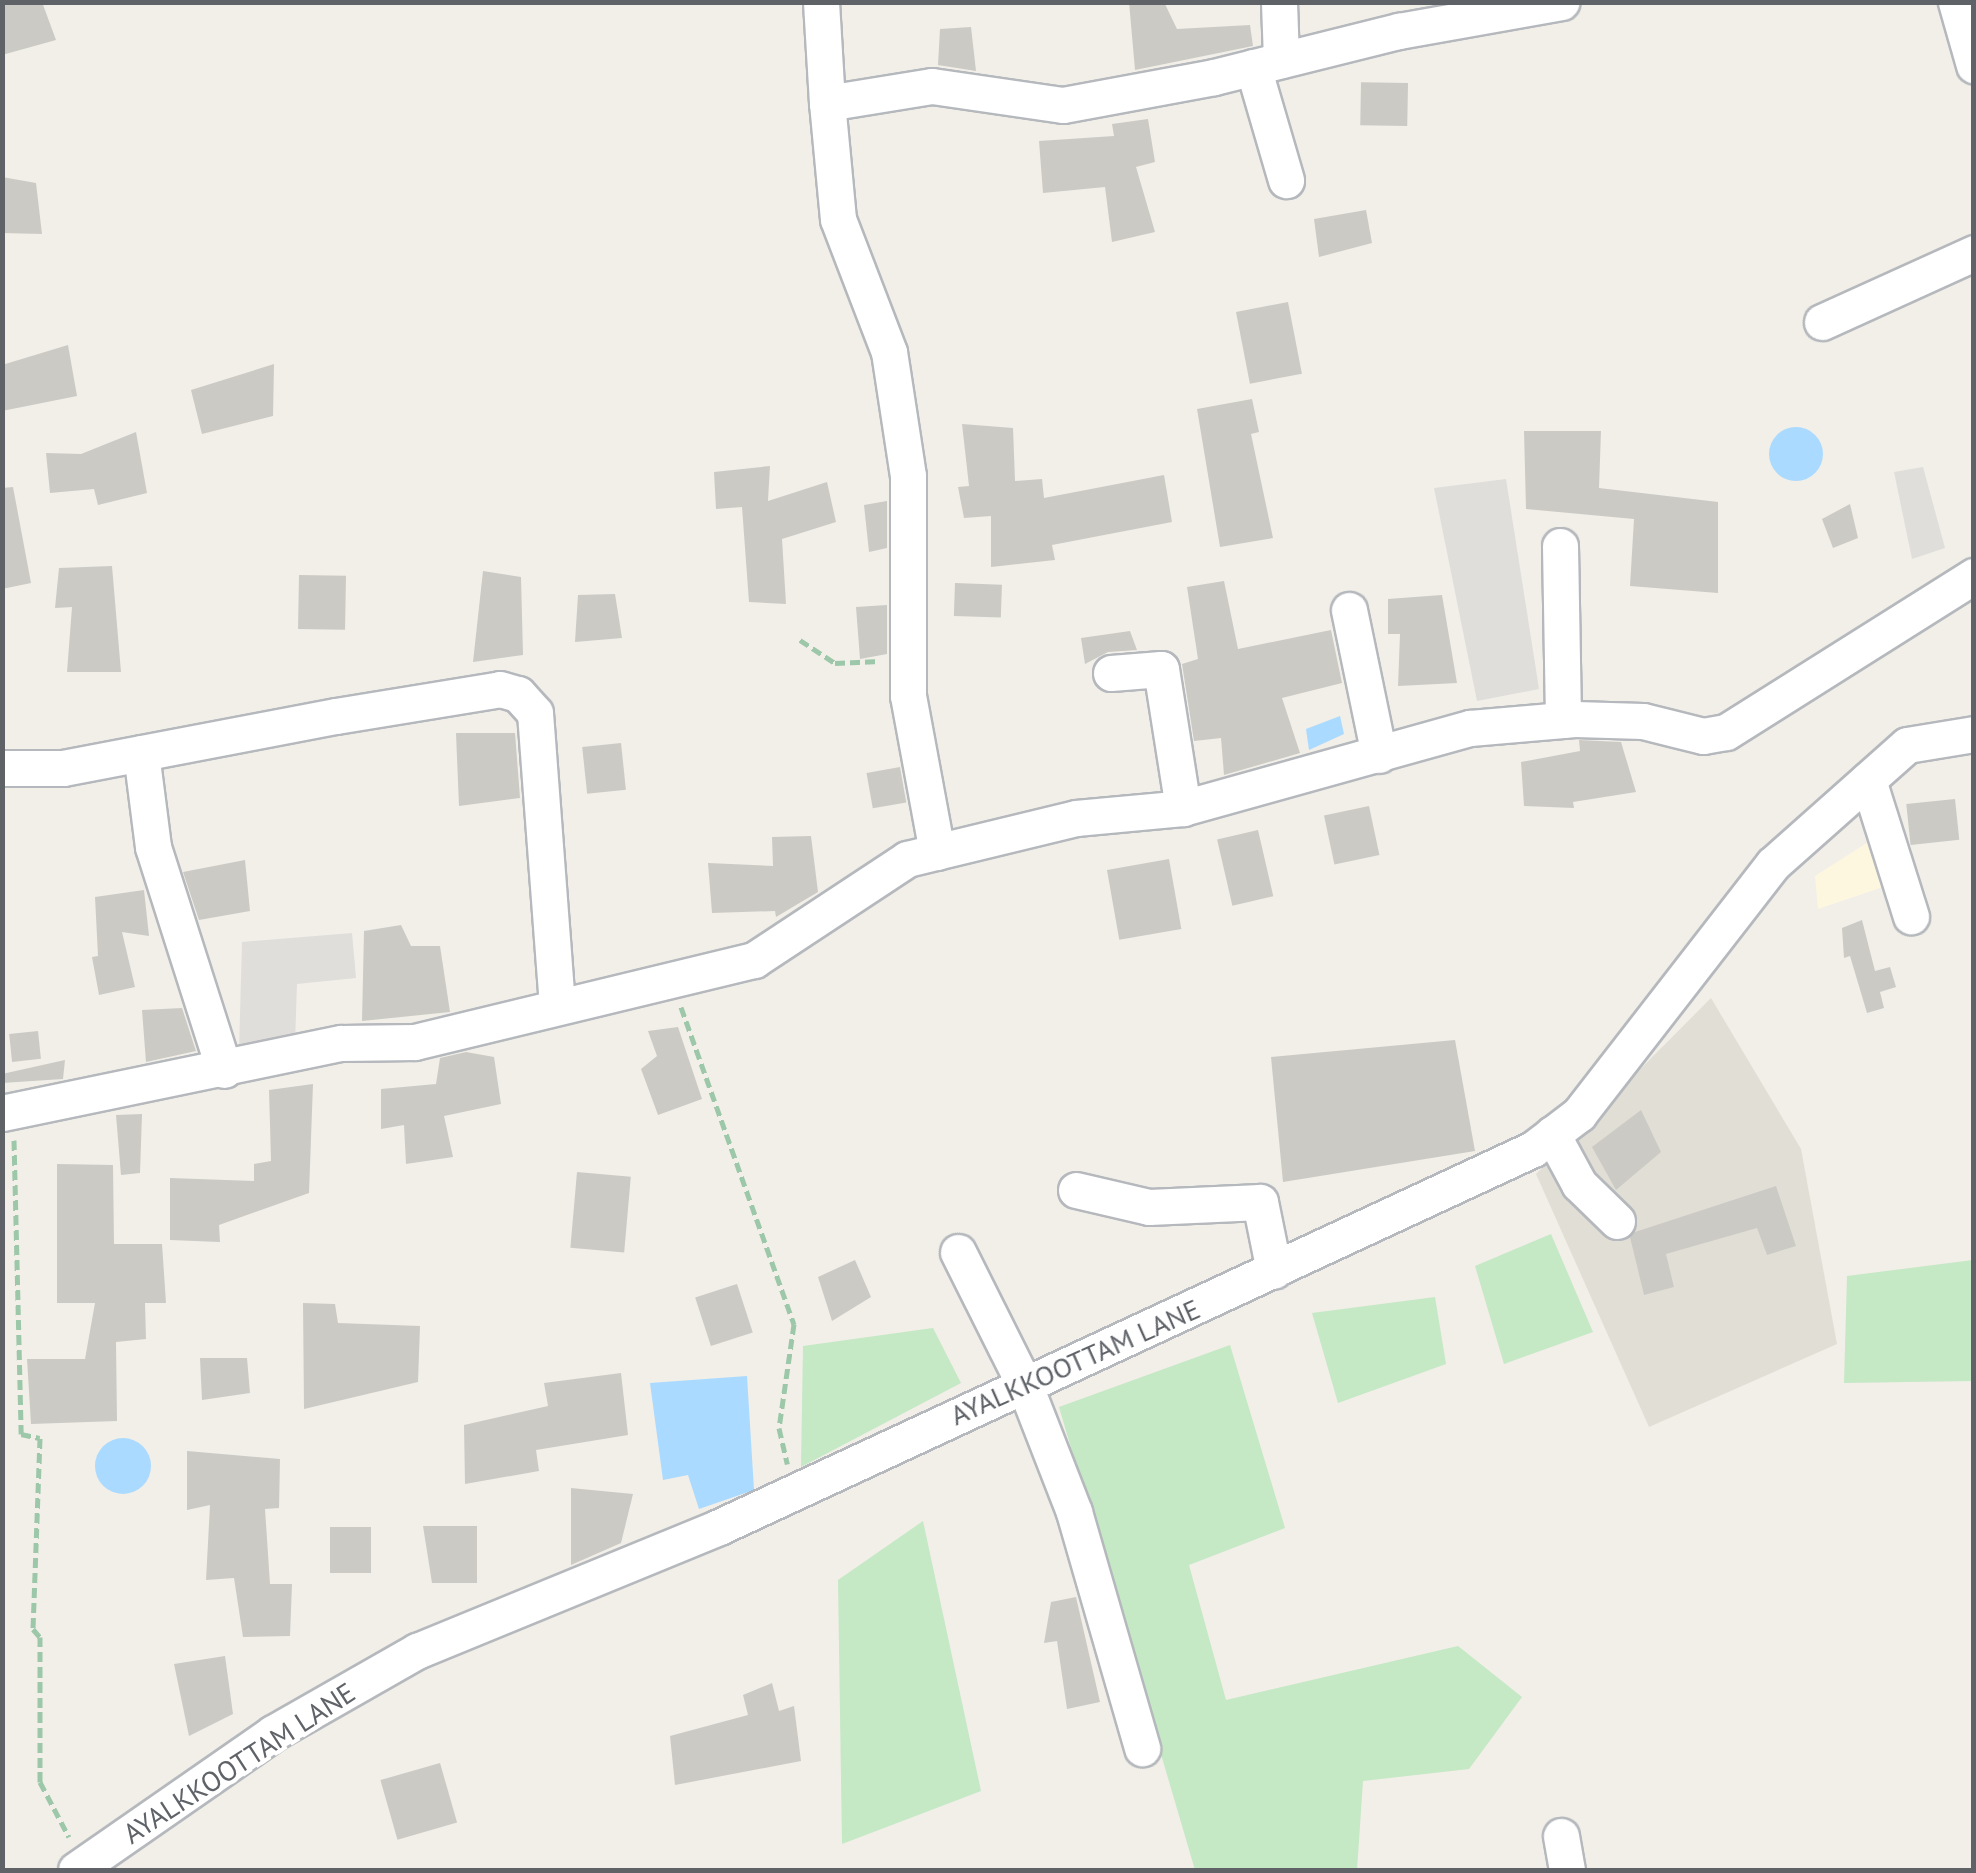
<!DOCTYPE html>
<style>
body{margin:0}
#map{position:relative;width:1976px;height:1873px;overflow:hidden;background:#f1efe8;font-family:"PT Sans",sans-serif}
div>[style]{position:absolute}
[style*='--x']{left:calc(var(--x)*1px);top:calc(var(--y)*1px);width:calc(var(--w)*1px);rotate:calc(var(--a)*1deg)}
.commercial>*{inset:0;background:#fef7e0}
.industrial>*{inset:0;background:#e0deda}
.education>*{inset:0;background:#e1ded6}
.green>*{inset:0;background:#c5e8c5}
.water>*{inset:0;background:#aadaff}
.round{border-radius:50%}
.building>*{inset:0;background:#cccac5;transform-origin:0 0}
.path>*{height:5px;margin-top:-2.5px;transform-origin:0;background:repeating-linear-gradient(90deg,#9cc7a9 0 10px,transparent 0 15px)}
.roads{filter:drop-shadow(2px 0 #b5b8bc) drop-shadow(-2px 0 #b5b8bc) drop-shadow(0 2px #b5b8bc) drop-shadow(0 -2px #b5b8bc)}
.minor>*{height:35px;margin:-17.5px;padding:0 17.5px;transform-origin:17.5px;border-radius:17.5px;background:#fff}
span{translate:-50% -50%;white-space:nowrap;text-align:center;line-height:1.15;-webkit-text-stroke:8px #fff;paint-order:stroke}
.street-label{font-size:28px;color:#5f6368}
.frame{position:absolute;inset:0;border:5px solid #5f6368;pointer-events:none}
</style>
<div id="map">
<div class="commercial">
<i style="clip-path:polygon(1870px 841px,1883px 887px,1818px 909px,1815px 876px)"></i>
</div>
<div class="industrial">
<i style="clip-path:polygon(1923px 467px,1945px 548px,1912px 559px,1894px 472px)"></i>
<i style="clip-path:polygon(1506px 479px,1539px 689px,1477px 701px,1434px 488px)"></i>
<i style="clip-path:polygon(352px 933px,356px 978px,297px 984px,295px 1044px,239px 1051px,242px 942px)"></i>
</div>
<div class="education">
<i style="clip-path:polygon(1711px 998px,1801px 1149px,1837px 1344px,1649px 1427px,1536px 1174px)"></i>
</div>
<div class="green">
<i style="clip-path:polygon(1551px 1234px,1593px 1332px,1504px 1364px,1475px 1266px)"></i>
<i style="clip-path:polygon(1973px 1260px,1973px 1381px,1844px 1383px,1847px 1276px)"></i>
<i style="clip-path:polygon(1435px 1297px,1446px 1364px,1338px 1403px,1312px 1313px)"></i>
<i style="clip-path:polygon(933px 1328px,961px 1383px,801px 1467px,803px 1346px)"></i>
<i style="clip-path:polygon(1230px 1345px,1285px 1528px,1189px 1565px,1226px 1700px,1458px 1646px,1522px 1697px,1469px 1769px,1363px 1781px,1357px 1870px,1195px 1870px,1059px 1407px)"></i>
<i style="clip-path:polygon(923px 1521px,981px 1791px,842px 1844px,838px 1580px)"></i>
</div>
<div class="water">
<i class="round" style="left:1769px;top:427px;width:54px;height:54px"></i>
<i style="clip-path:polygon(1340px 716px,1344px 734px,1309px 750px,1306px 729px)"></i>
<i style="clip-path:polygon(747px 1376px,754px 1490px,699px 1509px,688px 1475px,663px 1480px,650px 1383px)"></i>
<i class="round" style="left:95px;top:1438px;width:56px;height:56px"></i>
</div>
<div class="building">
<i style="clip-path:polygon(2px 2px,42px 2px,56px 40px,2px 55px)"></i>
<i style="clip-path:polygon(1129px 2px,1164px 2px,1177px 29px,1250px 25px,1253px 46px,1135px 70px)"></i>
<i style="clip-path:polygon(971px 27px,976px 71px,938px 65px,940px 29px)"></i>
<i style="left:1408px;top:83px;width:43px;height:47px;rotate:91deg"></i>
<i style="clip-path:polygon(1148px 119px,1155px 162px,1136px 167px,1155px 232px,1112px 242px,1105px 187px,1043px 193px,1039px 141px,1114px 136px,1112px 124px)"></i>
<i style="clip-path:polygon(2px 177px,36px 183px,42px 234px,2px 233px)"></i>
<i style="clip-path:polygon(1366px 210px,1372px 243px,1319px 257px,1314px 219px)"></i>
<i style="left:1288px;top:302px;width:73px;height:53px;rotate:79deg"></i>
<i style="clip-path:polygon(68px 345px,77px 396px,2px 411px,2px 365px)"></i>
<i style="clip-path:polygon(274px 364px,273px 416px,202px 434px,191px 390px)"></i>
<i style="clip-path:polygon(1252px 399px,1259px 432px,1251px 434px,1273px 538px,1220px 547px,1197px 409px)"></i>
<i style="clip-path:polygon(962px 424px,1013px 428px,1015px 481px,1042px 479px,1044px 498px,1164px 475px,1172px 522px,1052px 545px,1055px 560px,991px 567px,991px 516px,964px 518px,958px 487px,969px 486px)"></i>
<i style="clip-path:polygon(1524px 431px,1601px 431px,1599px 488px,1718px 502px,1718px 593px,1630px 586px,1634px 519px,1526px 509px)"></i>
<i style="clip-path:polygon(136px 432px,147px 493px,98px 505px,94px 489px,50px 493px,46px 453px,81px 454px)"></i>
<i style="clip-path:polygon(770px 466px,768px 501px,827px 482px,836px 522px,782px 539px,786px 604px,749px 602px,742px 507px,716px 509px,714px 472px)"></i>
<i style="clip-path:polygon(13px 487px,31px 583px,2px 589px,2px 488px)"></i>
<i style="clip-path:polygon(887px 501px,887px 548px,869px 552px,864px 505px)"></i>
<i style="clip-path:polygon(1850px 504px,1858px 538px,1833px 548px,1822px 519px)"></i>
<i style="clip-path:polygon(112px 566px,121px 672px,67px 672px,72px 607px,55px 608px,59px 568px)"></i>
<i style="clip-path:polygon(483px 571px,521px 577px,523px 655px,473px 662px)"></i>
<i style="left:299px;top:575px;width:47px;height:54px;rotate:1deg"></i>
<i style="clip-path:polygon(1224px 581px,1238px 649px,1331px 630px,1342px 683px,1282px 698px,1300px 753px,1224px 775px,1221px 738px,1194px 741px,1182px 664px,1198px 659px,1187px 587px)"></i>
<i style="left:955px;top:583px;width:47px;height:33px;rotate:2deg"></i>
<i style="clip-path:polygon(615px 594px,622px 638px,575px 642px,578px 595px)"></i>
<i style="clip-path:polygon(1442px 595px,1457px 683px,1398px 686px,1400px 634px,1388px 634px,1388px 599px)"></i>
<i style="clip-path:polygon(887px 605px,887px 654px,860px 659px,856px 607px)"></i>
<i style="clip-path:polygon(1130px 631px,1137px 650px,1108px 652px,1085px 664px,1081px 638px)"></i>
<i style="clip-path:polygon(456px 733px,515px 733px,520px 798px,459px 806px)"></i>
<i style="clip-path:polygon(1579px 740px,1621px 742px,1636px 792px,1573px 802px,1574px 808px,1524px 806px,1521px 762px,1580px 751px)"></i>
<i style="left:621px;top:743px;width:47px;height:39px;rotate:84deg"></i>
<i style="left:900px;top:767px;width:36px;height:34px;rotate:80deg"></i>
<i style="left:1955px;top:799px;width:41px;height:49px;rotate:84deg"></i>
<i style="left:1369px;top:806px;width:50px;height:46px;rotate:78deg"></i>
<i style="left:1258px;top:830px;width:68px;height:42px;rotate:77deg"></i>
<i style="clip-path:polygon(811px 836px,818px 892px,776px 917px,775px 911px,712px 913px,708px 863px,773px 866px,772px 837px)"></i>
<i style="left:1169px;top:859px;width:71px;height:63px;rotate:80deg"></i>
<i style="clip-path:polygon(245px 860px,250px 911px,199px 920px,183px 872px)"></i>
<i style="clip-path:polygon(144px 890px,149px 936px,122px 932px,135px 987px,99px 995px,92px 957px,98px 956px,95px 897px)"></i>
<i style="clip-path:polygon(1862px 920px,1875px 971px,1890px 967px,1896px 987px,1880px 992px,1884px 1008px,1867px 1013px,1850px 956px,1844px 958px,1842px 928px)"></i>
<i style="clip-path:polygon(401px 925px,411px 946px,440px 946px,450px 1012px,362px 1021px,364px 931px)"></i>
<i style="clip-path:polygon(182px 1008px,196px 1051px,146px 1062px,142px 1010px)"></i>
<i style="clip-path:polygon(678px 1027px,702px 1099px,658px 1115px,641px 1069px,657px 1056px,648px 1031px)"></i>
<i style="left:38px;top:1031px;width:28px;height:29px;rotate:84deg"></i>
<i style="clip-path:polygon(1455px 1040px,1475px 1151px,1283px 1182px,1271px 1057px)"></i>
<i style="clip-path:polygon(466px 1052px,494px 1057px,501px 1104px,444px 1116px,453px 1157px,406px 1164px,404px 1125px,381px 1129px,381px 1089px,436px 1084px,440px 1058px)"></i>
<i style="clip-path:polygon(65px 1060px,63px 1079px,2px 1083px,2px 1074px)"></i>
<i style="clip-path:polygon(313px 1084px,309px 1193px,219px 1225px,220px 1242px,170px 1240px,170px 1178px,254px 1181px,254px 1164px,271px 1161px,269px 1090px)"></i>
<i style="clip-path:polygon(1641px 1110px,1661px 1152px,1616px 1190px,1592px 1147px)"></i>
<i style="clip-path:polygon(142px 1114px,140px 1173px,121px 1175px,116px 1115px)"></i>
<i style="clip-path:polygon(57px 1164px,113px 1165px,114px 1244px,162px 1244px,166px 1303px,145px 1303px,146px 1339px,116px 1342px,117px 1421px,31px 1424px,27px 1359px,85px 1359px,95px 1303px,57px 1303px)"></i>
<i style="left:577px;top:1172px;width:54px;height:76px;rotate:5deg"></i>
<i style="clip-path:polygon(1776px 1186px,1796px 1246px,1767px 1255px,1757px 1228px,1666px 1254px,1674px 1287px,1644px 1295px,1630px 1237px,1635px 1232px)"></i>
<i style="clip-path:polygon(855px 1260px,871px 1297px,832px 1321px,818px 1277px)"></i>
<i style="left:737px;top:1284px;width:51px;height:44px;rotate:72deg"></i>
<i style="clip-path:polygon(303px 1303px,335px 1304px,338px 1323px,420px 1326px,418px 1382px,304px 1409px)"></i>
<i style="clip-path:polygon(200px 1358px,247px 1358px,250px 1393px,202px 1400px)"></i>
<i style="clip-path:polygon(621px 1373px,628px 1435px,536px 1450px,539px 1471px,465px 1484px,464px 1425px,548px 1406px,544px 1383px)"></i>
<i style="clip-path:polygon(187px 1451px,280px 1459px,279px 1508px,265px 1509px,270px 1584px,292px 1584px,290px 1636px,243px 1637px,234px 1578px,206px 1580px,210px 1505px,187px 1510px)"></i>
<i style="clip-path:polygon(571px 1488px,633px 1494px,621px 1543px,571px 1565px)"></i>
<i style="clip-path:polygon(423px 1526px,477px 1526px,477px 1583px,432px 1583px)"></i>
<i style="left:330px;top:1527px;width:41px;height:46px"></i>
<i style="clip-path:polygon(1076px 1597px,1100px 1702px,1067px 1709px,1057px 1641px,1044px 1643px,1051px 1602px)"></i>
<i style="clip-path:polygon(225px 1656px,233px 1714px,189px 1736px,174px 1664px)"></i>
<i style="clip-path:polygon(772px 1683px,779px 1711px,794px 1706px,801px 1761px,675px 1785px,670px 1736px,748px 1715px,743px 1695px)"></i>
<i style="left:440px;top:1763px;width:62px;height:62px;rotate:74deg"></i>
</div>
<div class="path">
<i style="--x:800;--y:640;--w:42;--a:33.3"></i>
<i style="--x:835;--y:663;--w:45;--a:-2.5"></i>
<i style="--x:681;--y:1007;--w:337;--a:70.4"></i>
<i style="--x:794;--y:1324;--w:105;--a:98.2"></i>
<i style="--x:779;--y:1428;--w:37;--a:77"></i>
<i style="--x:14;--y:1140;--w:294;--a:88.6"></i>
<i style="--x:21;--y:1434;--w:19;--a:12"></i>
<i style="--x:40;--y:1438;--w:191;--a:92.1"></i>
<i style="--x:33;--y:1629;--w:11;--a:49"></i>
<i style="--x:40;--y:1637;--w:145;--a:90"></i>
<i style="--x:40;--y:1782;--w:62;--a:62.2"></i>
</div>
<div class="roads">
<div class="minor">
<i style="--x:821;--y:2;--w:101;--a:86.6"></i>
<i style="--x:1279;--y:2;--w:58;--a:88"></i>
<i style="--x:1956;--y:2;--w:66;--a:74.1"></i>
<i style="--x:1253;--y:67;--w:118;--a:73.7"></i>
<i style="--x:1822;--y:322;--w:167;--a:-24.4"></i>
<i style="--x:1560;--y:546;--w:174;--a:89"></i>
<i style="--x:1349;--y:610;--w:148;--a:78.3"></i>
<i style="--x:1111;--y:673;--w:50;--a:-4.6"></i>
<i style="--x:1161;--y:669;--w:141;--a:81"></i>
<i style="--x:141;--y:753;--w:95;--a:82.7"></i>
<i style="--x:153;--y:847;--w:234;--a:72.3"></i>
<i style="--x:2;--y:768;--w:61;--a:0"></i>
<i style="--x:63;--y:768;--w:278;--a:-10.8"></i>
<i style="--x:336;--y:716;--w:166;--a:-9.3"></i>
<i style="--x:500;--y:689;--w:19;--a:16"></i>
<i style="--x:518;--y:694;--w:25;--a:48"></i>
<i style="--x:535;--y:713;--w:294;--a:85.7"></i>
<i style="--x:1868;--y:780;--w:143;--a:72.5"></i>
<i style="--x:937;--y:852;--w:159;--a:-100.5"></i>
<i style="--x:908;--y:696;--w:220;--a:-90"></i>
<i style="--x:908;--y:476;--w:125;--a:-98.7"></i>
<i style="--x:889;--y:352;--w:142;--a:-111"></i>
<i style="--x:838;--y:219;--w:117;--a:-95.4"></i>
<i style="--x:827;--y:103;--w:106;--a:-9.2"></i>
<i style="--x:932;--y:86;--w:132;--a:8.3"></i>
<i style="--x:1063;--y:105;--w:154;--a:-10.5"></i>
<i style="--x:1214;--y:77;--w:191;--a:-14"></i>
<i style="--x:1399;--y:31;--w:165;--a:-10.1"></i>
<i style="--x:2;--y:1113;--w:346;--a:-11.7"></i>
<i style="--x:341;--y:1043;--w:74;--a:-0.8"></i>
<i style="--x:415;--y:1042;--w:349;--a:-13.6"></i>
<i style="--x:754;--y:960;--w:183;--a:-33.4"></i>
<i style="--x:907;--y:859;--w:174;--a:-13.6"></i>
<i style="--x:1076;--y:818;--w:107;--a:-5.3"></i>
<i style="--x:1183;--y:808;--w:298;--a:-15.6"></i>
<i style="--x:1470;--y:728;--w:105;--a:-4.9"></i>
<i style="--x:1575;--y:719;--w:68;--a:1.7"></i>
<i style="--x:1643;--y:721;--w:62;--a:14"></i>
<i style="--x:1703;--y:736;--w:23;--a:-10"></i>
<i style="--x:1726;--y:732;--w:293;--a:-32.2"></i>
<i style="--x:1552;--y:1134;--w:57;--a:61.6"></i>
<i style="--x:1579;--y:1184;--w:53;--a:44.2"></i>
<i style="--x:1076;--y:1190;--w:75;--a:13.1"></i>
<i style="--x:1149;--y:1207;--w:111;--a:-2.6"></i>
<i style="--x:1260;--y:1202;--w:70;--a:78.5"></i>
<i style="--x:958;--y:1252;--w:150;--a:63.4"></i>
<i style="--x:1025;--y:1386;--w:135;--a:68.7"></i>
<i style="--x:1074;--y:1512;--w:246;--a:73.9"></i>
<i style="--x:1561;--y:1836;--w:35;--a:80"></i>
<i style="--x:76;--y:1870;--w:240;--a:-34.8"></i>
<i style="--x:273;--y:1733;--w:166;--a:-29.7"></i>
<i style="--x:417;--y:1651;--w:326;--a:-22.3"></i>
<i style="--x:719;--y:1527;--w:897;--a:-24.91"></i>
<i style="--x:1533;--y:1149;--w:58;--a:-37.3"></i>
<i style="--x:1579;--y:1114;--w:316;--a:-52.2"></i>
<i style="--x:1773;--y:864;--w:179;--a:-41.6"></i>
<i style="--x:1907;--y:745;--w:68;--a:-9.3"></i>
</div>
</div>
<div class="street-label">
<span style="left:1075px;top:1362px;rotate:-24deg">AYALKKOOTTAM LANE</span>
<span style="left:239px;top:1763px;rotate:-33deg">AYALKKOOTTAM LANE</span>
</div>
<div class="frame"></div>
</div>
